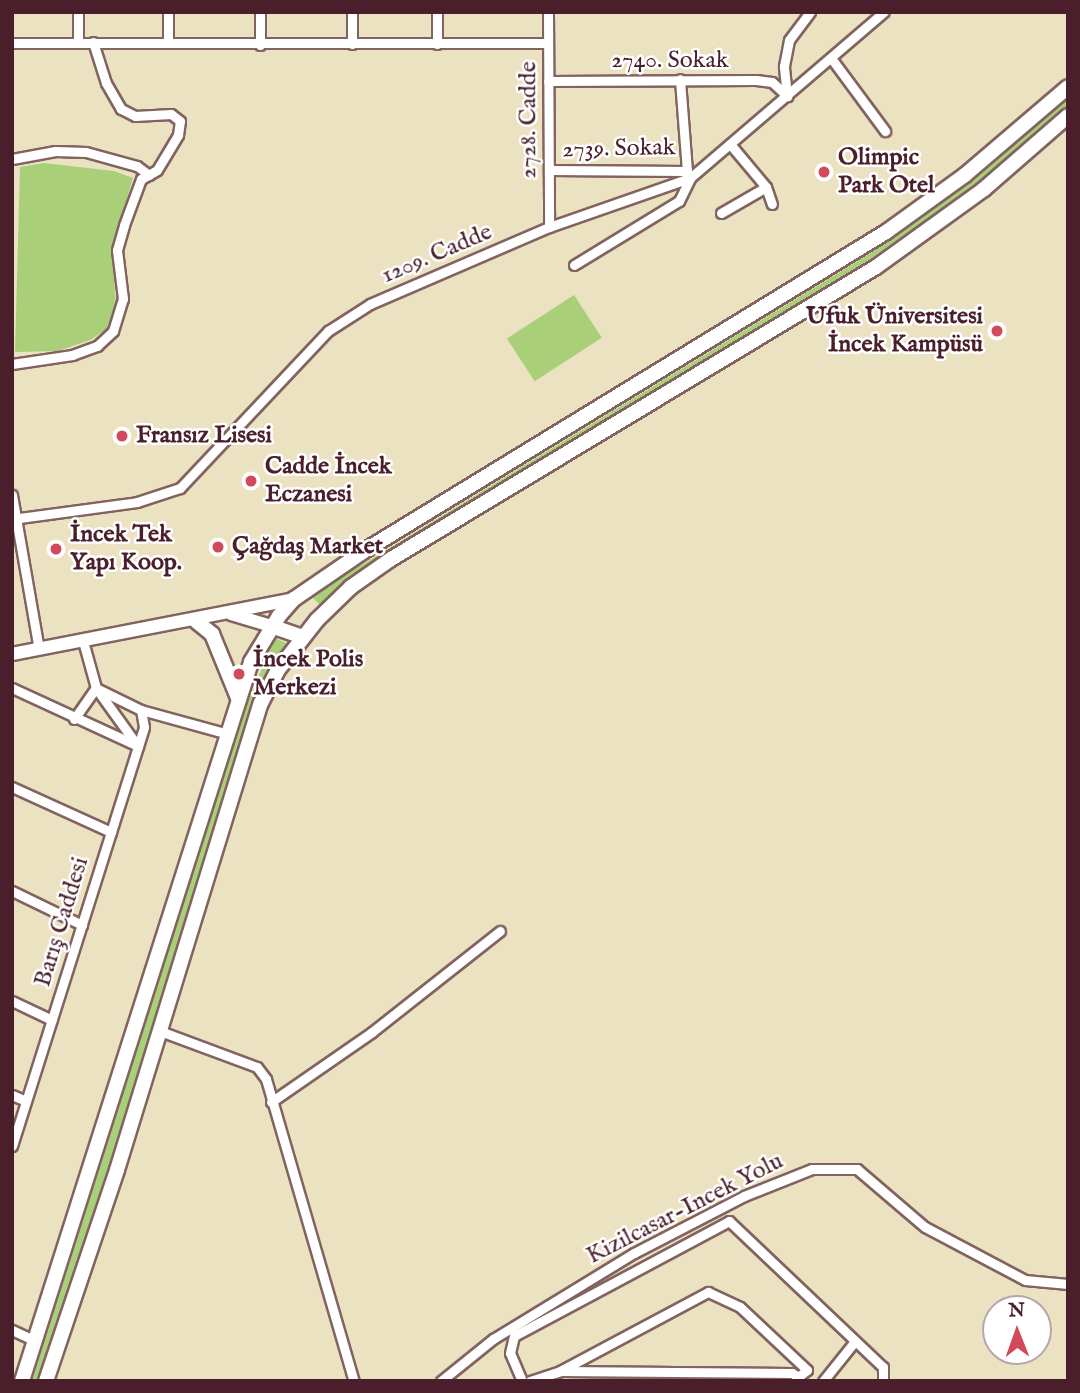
<!DOCTYPE html>
<meta charset="utf-8">
<style>
body{margin:0}
#map{position:relative;width:1080px;height:1393px;overflow:hidden;background:#eae2c1;font-family:"IM FELL English",serif}
div>[style]{position:absolute}
[style*='--x']{left:calc(var(--x)*1px);top:calc(var(--y)*1px);width:calc(var(--w)*1px);rotate:calc(var(--a)*1deg)}
.green>*{inset:0;background:#a9cf79;transform-origin:0 0}
.roads{filter:drop-shadow(2px 0 #826360) drop-shadow(-2px 0 #826360) drop-shadow(0 2px #826360) drop-shadow(0 -2px #826360)}
.minor>*{height:9px;margin:-4.5px;padding:0 4.5px;transform-origin:4.5px;border-radius:4.5px;background:#fff}
.secondary>*{height:12px;margin:-6px;padding:0 6px;transform-origin:6px;border-radius:6px;background:#fff}
.primary>*{height:14px;margin:-7px;padding:0 7px;transform-origin:7px;border-radius:7px;background:#fff}
.dots>*{width:19px;height:19px;translate:-50% -50%;box-sizing:border-box;border:4px solid #fff;border-radius:50%}
span{translate:-50% -50%;white-space:nowrap;text-align:center;line-height:1.15;-webkit-text-stroke:5px #fff;paint-order:stroke}
.street-label{font-size:24px;color:#4a1f2b}
.poi-label{font-size:24px;color:#4a1f2b;font-weight:700}
.left{translate:0 -50%;text-align:left}
.right{translate:-100% -50%;text-align:right}
.frame{position:absolute;inset:0;border:14px solid #4a1f2b;pointer-events:none}
.north{position:absolute;left:982px;top:1295px;width:70px;height:70px;box-sizing:border-box;background:#fff;border:2px solid #b7a5aa;border-radius:50%;rotate:359deg;font-size:19px;font-weight:700;line-height:28px;text-align:center;color:#4a1f2b}
.north::after{content:'';display:block;margin:auto;width:24px;height:32px;background:#d1495b;clip-path:polygon(50% 0,100% 100%,50% 72%,0 100%)}
</style>
<div id="map">
<div class="green">
<i style="clip-path:polygon(1068px 99px,1068px 107px,975px 186px,828px 288px,368px 565px,320px 605px,311px 596px,871px 253px,975px 179px)"></i>
<i style="clip-path:polygon(44px 163px,114px 171px,133px 178px,112px 248px,116px 307px,110px 327px,90px 340px,58px 351px,15px 352px,20px 167px)"></i>
<i style="left:574px;top:295px;width:51px;height:80px;rotate:57deg"></i>
<i style="clip-path:polygon(275px 638px,288px 644px,256px 697px,62px 1316px,39px 1381px,32px 1381px,247px 703px)"></i>
</div>
<div class="roads">
<div class="minor">
<i style="--x:260;--y:12;--w:33;--a:90"></i>
<i style="--x:352;--y:12;--w:32;--a:90"></i>
<i style="--x:548;--y:12;--w:215;--a:89.7"></i>
<i style="--x:78;--y:42;--w:30;--a:-90"></i>
<i style="--x:12;--y:43;--w:536;--a:0"></i>
<i style="--x:168;--y:43;--w:31;--a:-90"></i>
<i style="--x:437;--y:44;--w:32;--a:-90"></i>
<i style="--x:831;--y:58;--w:91;--a:53.5"></i>
<i style="--x:548;--y:81;--w:208;--a:-0.3"></i>
<i style="--x:756;--y:80;--w:16;--a:7"></i>
<i style="--x:772;--y:82;--w:21;--a:43"></i>
<i style="--x:787;--y:96;--w:30;--a:-96"></i>
<i style="--x:784;--y:66;--w:26;--a:-79"></i>
<i style="--x:789;--y:40;--w:35;--a:-53"></i>
<i style="--x:730;--y:144;--w:56;--a:50.1"></i>
<i style="--x:766;--y:187;--w:18;--a:71"></i>
<i style="--x:12;--y:159;--w:44;--a:-10.5"></i>
<i style="--x:55;--y:151;--w:31;--a:2"></i>
<i style="--x:86;--y:152;--w:53;--a:15.4"></i>
<i style="--x:137;--y:166;--w:15;--a:37"></i>
<i style="--x:549;--y:170;--w:138;--a:0.4"></i>
<i style="--x:687;--y:171;--w:92;--a:-94.4"></i>
<i style="--x:721;--y:213;--w:52;--a:-30"></i>
<i style="--x:574;--y:265;--w:123;--a:-31.4"></i>
<i style="--x:679;--y:201;--w:25;--a:-64"></i>
<i style="--x:12;--y:364;--w:61;--a:-8.5"></i>
<i style="--x:72;--y:355;--w:27;--a:-20"></i>
<i style="--x:97;--y:346;--w:22;--a:-43"></i>
<i style="--x:113;--y:331;--w:34;--a:-73"></i>
<i style="--x:123;--y:299;--w:49;--a:-97"></i>
<i style="--x:117;--y:250;--w:26;--a:-74"></i>
<i style="--x:124;--y:225;--w:49;--a:-69.7"></i>
<i style="--x:141;--y:179;--w:18;--a:-29"></i>
<i style="--x:157;--y:170;--w:41;--a:-59"></i>
<i style="--x:178;--y:135;--w:14;--a:-82"></i>
<i style="--x:180;--y:121;--w:11;--a:-142"></i>
<i style="--x:171;--y:114;--w:36;--a:177"></i>
<i style="--x:135;--y:116;--w:16;--a:-153"></i>
<i style="--x:121;--y:109;--w:30;--a:-120"></i>
<i style="--x:106;--y:83;--w:43;--a:-107.6"></i>
<i style="--x:12;--y:495;--w:156;--a:80.1"></i>
<i style="--x:12;--y:519;--w:126;--a:-7.7"></i>
<i style="--x:137;--y:502;--w:45;--a:-18"></i>
<i style="--x:180;--y:488;--w:216;--a:-46.7"></i>
<i style="--x:328;--y:331;--w:50;--a:-32.7"></i>
<i style="--x:370;--y:304;--w:195;--a:-23.3"></i>
<i style="--x:549;--y:227;--w:149;--a:-19.2"></i>
<i style="--x:690;--y:178;--w:255;--a:-40.6"></i>
<i style="--x:83;--y:641;--w:49;--a:74.5"></i>
<i style="--x:96;--y:688;--w:50;--a:26.1"></i>
<i style="--x:141;--y:710;--w:90;--a:15.4"></i>
<i style="--x:12;--y:688;--w:139;--a:24.7"></i>
<i style="--x:74;--y:719;--w:38;--a:-55"></i>
<i style="--x:96;--y:688;--w:70;--a:54.3"></i>
<i style="--x:12;--y:787;--w:109;--a:24.4"></i>
<i style="--x:12;--y:891;--w:78;--a:25.9"></i>
<i style="--x:12;--y:1001;--w:44;--a:25.4"></i>
<i style="--x:160;--y:1031;--w:103;--a:20.4"></i>
<i style="--x:257;--y:1067;--w:15;--a:53"></i>
<i style="--x:266;--y:1079;--w:315;--a:73.8"></i>
<i style="--x:12;--y:1095;--w:15;--a:23"></i>
<i style="--x:271;--y:1102;--w:123;--a:-34.7"></i>
<i style="--x:372;--y:1032;--w:163;--a:-38.3"></i>
<i style="--x:12;--y:1146;--w:439;--a:-72.5"></i>
<i style="--x:144;--y:727;--w:17;--a:-100"></i>
<i style="--x:12;--y:1330;--w:26;--a:25"></i>
<i style="--x:441;--y:1381;--w:67;--a:-38.9"></i>
<i style="--x:493;--y:1339;--w:165;--a:-31.4"></i>
<i style="--x:634;--y:1253;--w:124;--a:-27.4"></i>
<i style="--x:744;--y:1196;--w:73;--a:-21.7"></i>
<i style="--x:812;--y:1169;--w:45;--a:0"></i>
<i style="--x:857;--y:1169;--w:89;--a:40.5"></i>
<i style="--x:925;--y:1227;--w:113;--a:27.9"></i>
<i style="--x:1025;--y:1280;--w:43;--a:5.3"></i>
<i style="--x:522;--y:1381;--w:30;--a:-113"></i>
<i style="--x:510;--y:1353;--w:17;--a:-77"></i>
<i style="--x:514;--y:1336;--w:244;--a:-28.1"></i>
<i style="--x:729;--y:1221;--w:212;--a:43.5"></i>
<i style="--x:883;--y:1367;--w:14;--a:90"></i>
<i style="--x:530;--y:1381;--w:32;--a:-18"></i>
<i style="--x:560;--y:1371;--w:168;--a:-28.1"></i>
<i style="--x:708;--y:1292;--w:35;--a:25"></i>
<i style="--x:740;--y:1307;--w:92;--a:43.2"></i>
<i style="--x:807;--y:1370;--w:11;--a:142"></i>
<i style="--x:798;--y:1377;--w:7;--a:-146"></i>
<i style="--x:792;--y:1373;--w:232;--a:-179.5"></i>
<i style="--x:823;--y:1381;--w:51;--a:-51.3"></i>
</div>
<div class="secondary">
<i style="--x:231;--y:614;--w:42;--a:16.7"></i>
<i style="--x:12;--y:654;--w:287;--a:-11"></i>
</div>
<div class="primary">
<i style="--x:196;--y:621;--w:21;--a:39"></i>
<i style="--x:212;--y:634;--w:71;--a:67.8"></i>
<i style="--x:271;--y:626;--w:34;--a:19"></i>
<i style="--x:22;--y:1381;--w:755;--a:-72.33"></i>
<i style="--x:251;--y:662;--w:54;--a:-58.7"></i>
<i style="--x:279;--y:616;--w:23;--a:-49"></i>
<i style="--x:294;--y:599;--w:85;--a:-34.4"></i>
<i style="--x:364;--y:551;--w:612;--a:-31.43"></i>
<i style="--x:886;--y:232;--w:97;--a:-35.8"></i>
<i style="--x:965;--y:175;--w:135;--a:-40.5"></i>
<i style="--x:46;--y:1381;--w:223;--a:-71.4"></i>
<i style="--x:117;--y:1170;--w:489;--a:-72.9"></i>
<i style="--x:261;--y:703;--w:36;--a:-63"></i>
<i style="--x:277;--y:671;--w:65;--a:-51.9"></i>
<i style="--x:317;--y:620;--w:47;--a:-44.1"></i>
<i style="--x:351;--y:587;--w:49;--a:-35"></i>
<i style="--x:391;--y:559;--w:566;--a:-31.05"></i>
<i style="--x:876;--y:267;--w:133;--a:-35.8"></i>
<i style="--x:984;--y:189;--w:111;--a:-41"></i>
</div>
</div>
<div class="dots">
<i style="left:824px;top:172px;background:#d1495b"></i>
<i style="left:997px;top:331px;background:#d1495b"></i>
<i style="left:122px;top:436px;background:#d1495b"></i>
<i style="left:251px;top:481px;background:#d1495b"></i>
<i style="left:218px;top:547px;background:#d1495b"></i>
<i style="left:56px;top:549px;background:#d1495b"></i>
<i style="left:239px;top:674px;background:#d1495b"></i>
</div>
<div class="street-label">
<span style="left:670px;top:61px">2740. Sokak</span>
<span style="left:529px;top:120px;rotate:-90deg">2728. Cadde</span>
<span style="left:619px;top:149px;rotate:-1deg">2739. Sokak</span>
<span style="left:437px;top:254px;rotate:-23deg">1209. Cadde</span>
<span style="left:62px;top:922px;rotate:-73deg">Barış Caddesi</span>
<span style="left:685px;top:1209px;rotate:-27deg">Kizilcasar-Incek Yolu</span>
</div>
<div class="poi-label">
<span class="left" style="left:838px;top:172px">Olimpic<br>Park Otel</span>
<span class="right" style="left:983px;top:331px">Ufuk Üniversitesi<br>İncek Kampüsü</span>
<span class="left" style="left:136px;top:436px">Fransız Lisesi</span>
<span class="left" style="left:265px;top:481px">Cadde İncek<br>Eczanesi</span>
<span class="left" style="left:70px;top:549px">İncek Tek<br>Yapı Koop.</span>
<span class="left" style="left:232px;top:547px">Çağdaş Market</span>
<span class="left" style="left:253px;top:674px">İncek Polis<br>Merkezi</span>
</div>
<div class="frame"></div>
<div class="north">N</div>
</div>
